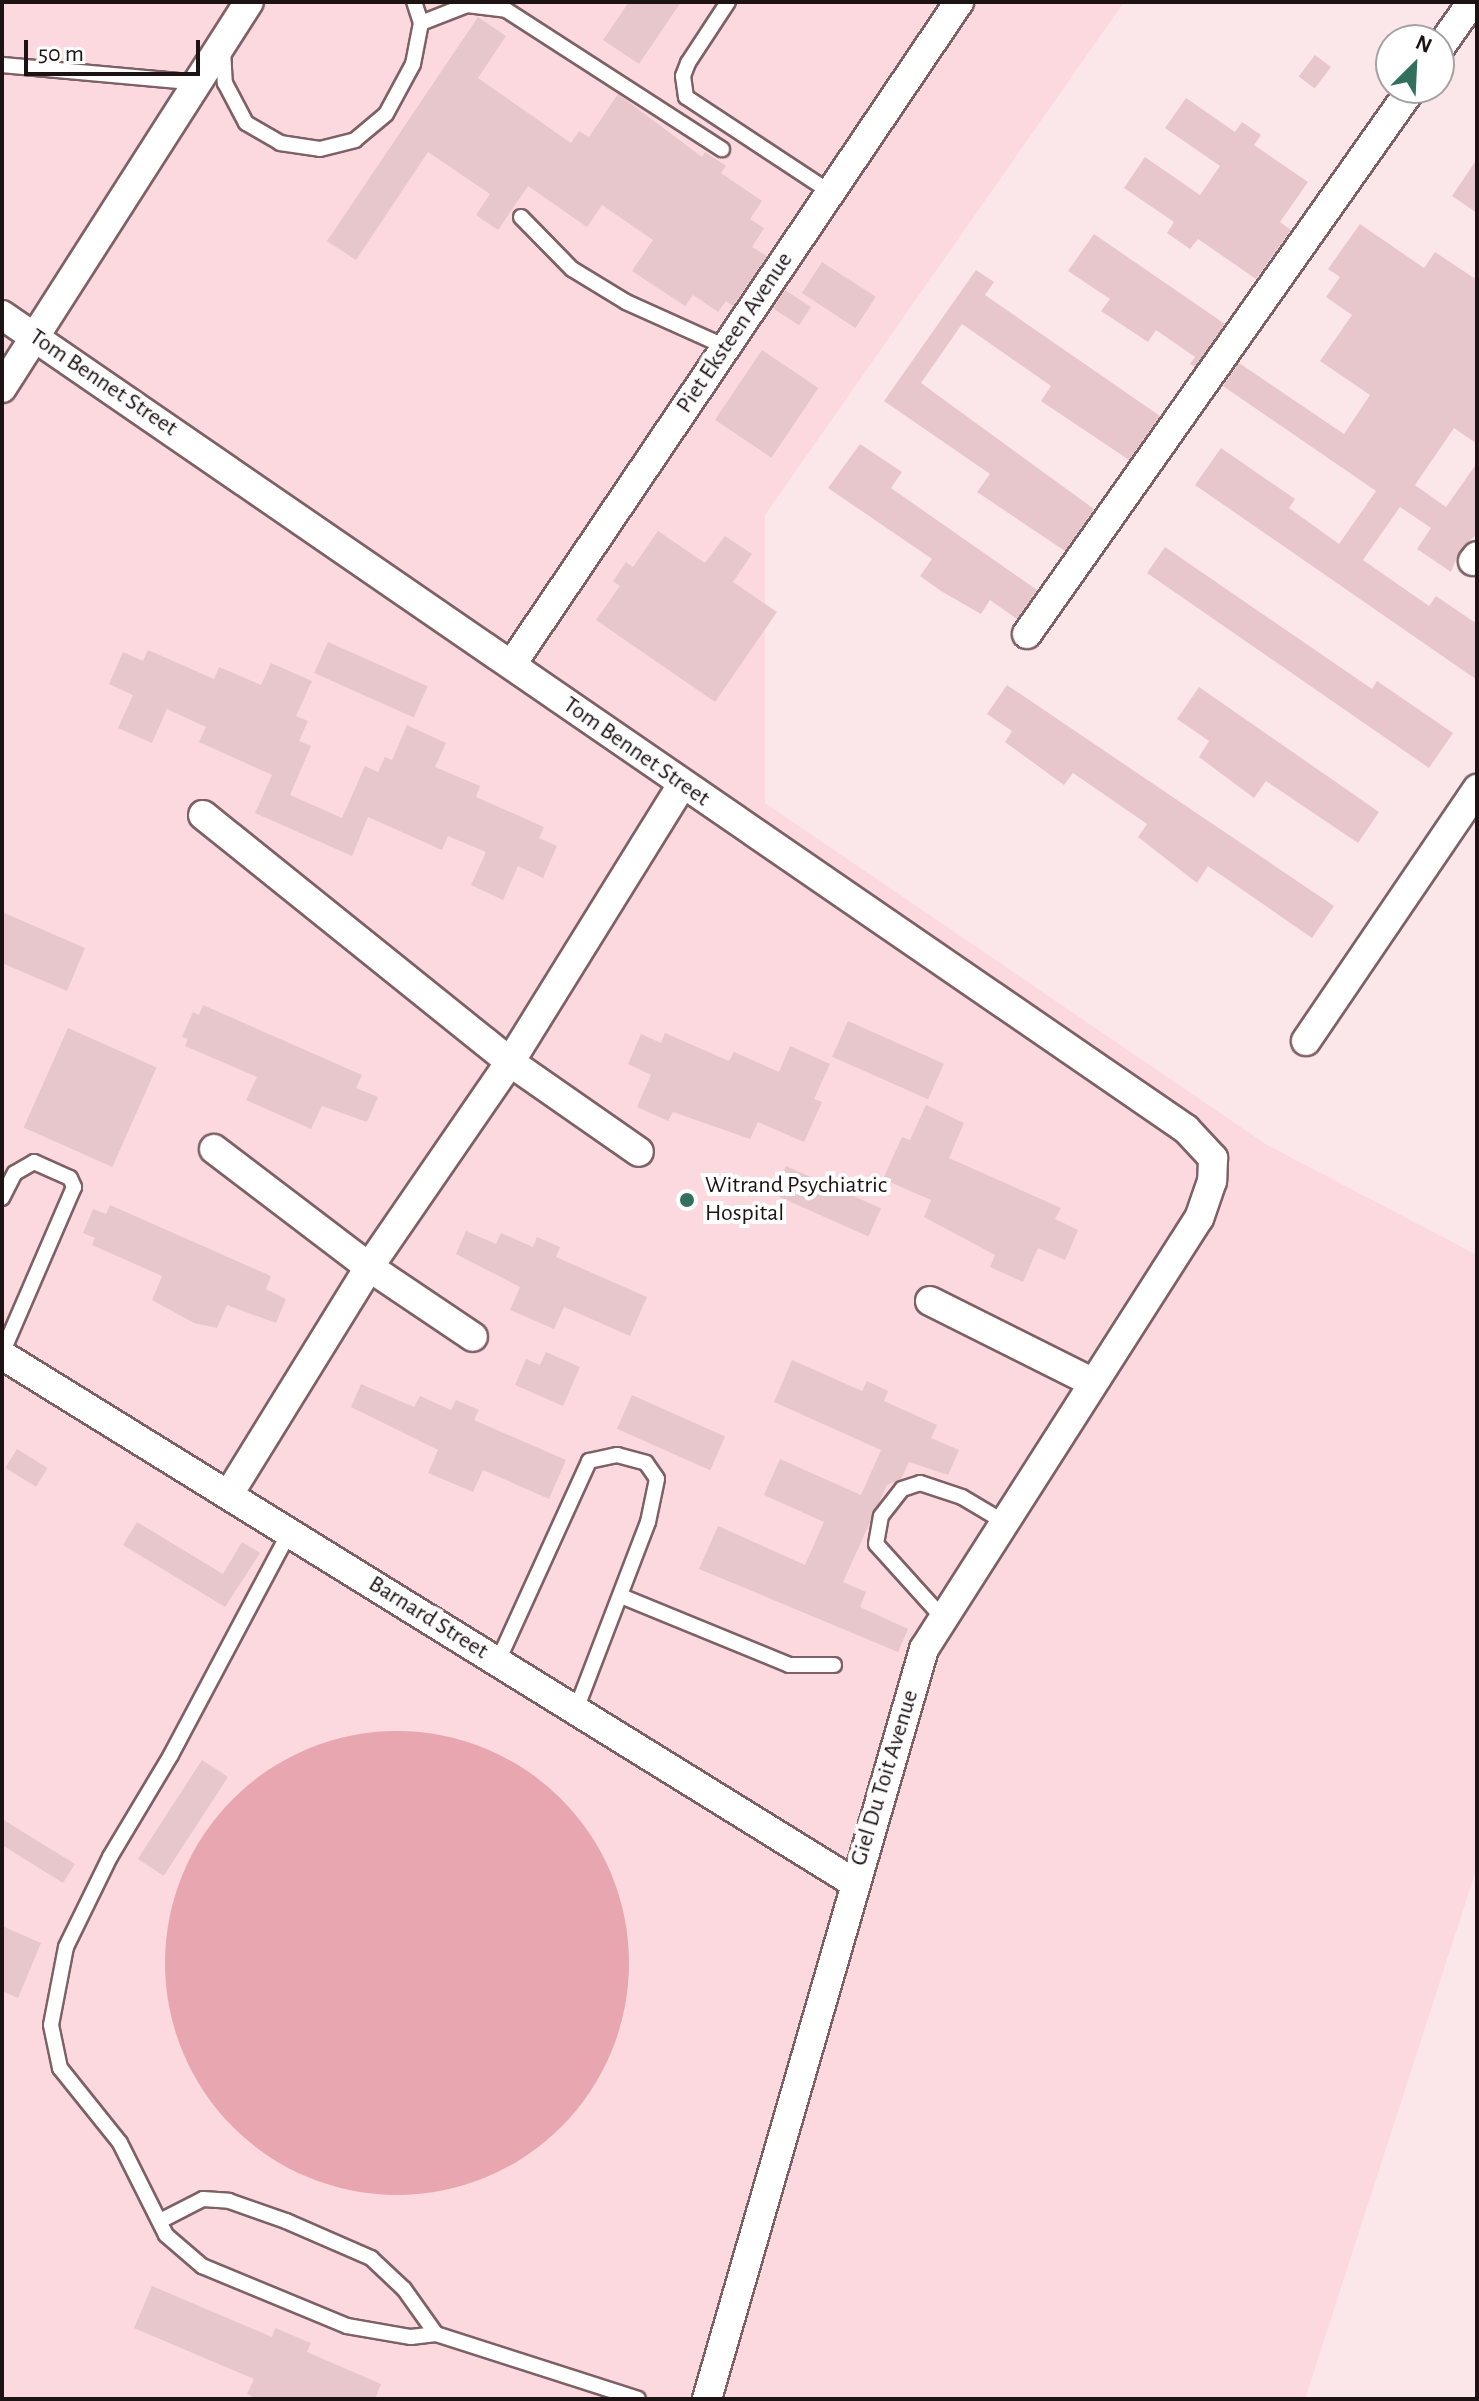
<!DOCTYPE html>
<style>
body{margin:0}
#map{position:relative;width:1479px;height:2401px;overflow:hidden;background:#fbe7e9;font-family:"Alegreya Sans",sans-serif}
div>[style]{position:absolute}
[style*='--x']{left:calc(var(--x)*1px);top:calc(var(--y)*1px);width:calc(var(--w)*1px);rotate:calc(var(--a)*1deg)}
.built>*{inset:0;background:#fbd9de}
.green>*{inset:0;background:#e8a6b1}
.round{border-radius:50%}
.building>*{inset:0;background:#e8c7cc;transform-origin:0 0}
.roads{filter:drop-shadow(2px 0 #7e6165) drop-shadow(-2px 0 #7e6165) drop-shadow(0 2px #7e6165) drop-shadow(0 -2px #7e6165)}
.service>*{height:14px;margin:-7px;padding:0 7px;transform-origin:7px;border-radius:7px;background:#fff}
.minor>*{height:28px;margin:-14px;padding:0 14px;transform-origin:14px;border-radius:14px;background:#fff}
.dots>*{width:22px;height:22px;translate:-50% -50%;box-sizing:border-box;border:4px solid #fff;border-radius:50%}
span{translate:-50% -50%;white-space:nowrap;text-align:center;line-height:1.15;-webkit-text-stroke:8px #fff;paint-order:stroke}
.street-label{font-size:24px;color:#1d1214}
.poi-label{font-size:24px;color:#1d1214}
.left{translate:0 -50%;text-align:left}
.frame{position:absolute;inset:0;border:4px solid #1d1214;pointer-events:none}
.north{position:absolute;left:1375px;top:24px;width:80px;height:80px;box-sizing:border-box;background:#fff;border:2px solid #a5a0a1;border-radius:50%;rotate:24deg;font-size:22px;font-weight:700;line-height:32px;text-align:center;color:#1d1214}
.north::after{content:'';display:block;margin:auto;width:28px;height:36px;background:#32705d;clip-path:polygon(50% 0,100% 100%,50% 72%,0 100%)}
.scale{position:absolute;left:24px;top:40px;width:176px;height:36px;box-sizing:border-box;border:4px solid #1d1214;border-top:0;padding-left:10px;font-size:24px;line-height:28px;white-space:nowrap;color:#1d1214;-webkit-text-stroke:6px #fff;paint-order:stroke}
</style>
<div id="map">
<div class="built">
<i style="clip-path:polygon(2px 2px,1124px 2px,765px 515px,765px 803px,1267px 1145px,1477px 1255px,1477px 1867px,1305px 2399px,2px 2399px)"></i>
</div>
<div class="green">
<i class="round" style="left:165px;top:1731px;width:464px;height:464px"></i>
</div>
<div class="building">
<i style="clip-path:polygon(629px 2px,681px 2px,639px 64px,603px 40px)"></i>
<i style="clip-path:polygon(478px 17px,506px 36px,478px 78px,571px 143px,579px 131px,589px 137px,618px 94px,702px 157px,705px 152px,726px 166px,721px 173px,762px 201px,750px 219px,764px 228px,752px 247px,767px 256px,733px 306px,726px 301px,718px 312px,693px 295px,685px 306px,632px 271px,653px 240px,602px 205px,587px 227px,528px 186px,498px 230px,476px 215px,490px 194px,428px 152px,356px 260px,327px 241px)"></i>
<i style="left:1315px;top:55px;width:20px;height:27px;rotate:37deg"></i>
<i style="clip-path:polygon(1186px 98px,1235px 132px,1242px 122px,1261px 135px,1254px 145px,1308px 182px,1280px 222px,1291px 230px,1256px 279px,1198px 239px,1190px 249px,1167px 233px,1174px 222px,1124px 188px,1145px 157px,1200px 195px,1220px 166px,1165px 128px)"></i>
<i style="clip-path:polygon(1477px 159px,1477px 213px,1452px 196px)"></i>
<i style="clip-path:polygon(1360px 224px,1424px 268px,1435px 252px,1477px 280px,1477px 444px,1454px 428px,1415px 485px,1446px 507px,1477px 463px,1477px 534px,1460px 550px,1451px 572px,1417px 549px,1431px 528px,1400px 507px,1363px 560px,1429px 606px,1436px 596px,1477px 624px,1477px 680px,1195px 485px,1221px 448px,1295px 499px,1289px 508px,1339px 544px,1376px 491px,1223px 386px,1239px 363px,1344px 434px,1370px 395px,1320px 361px,1352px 315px,1326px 297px,1340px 277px,1328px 269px)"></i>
<i style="clip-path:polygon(1094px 234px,1225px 324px,1195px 367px,1190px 364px,1195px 357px,1156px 330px,1148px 342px,1101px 311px,1110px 299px,1068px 271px)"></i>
<i style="left:822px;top:262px;width:64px;height:37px;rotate:33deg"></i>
<i style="clip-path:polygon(976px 270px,994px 282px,985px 295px,1160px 416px,1129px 460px,1041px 401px,1051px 386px,962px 324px,921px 383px,1094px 509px,1065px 551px,977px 492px,990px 474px,884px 401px)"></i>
<i style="left:785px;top:290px;width:31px;height:22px;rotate:33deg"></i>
<i style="left:762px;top:350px;width:68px;height:84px;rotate:34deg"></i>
<i style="clip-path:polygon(860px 444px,902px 472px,891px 488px,1037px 590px,1017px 619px,990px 600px,981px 614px,941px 591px,920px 576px,932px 559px,828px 488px)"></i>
<i style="clip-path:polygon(658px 531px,705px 563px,725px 536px,752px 554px,733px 582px,777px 612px,715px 702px,596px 620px,620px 586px,613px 581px,626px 562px,633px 567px)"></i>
<i style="clip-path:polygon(1165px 547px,1372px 689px,1377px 681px,1453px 733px,1429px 768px,1147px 573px)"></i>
<i style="left:328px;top:642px;width:109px;height:34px;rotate:24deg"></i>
<i style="clip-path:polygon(148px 650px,214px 679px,219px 667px,261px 685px,271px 663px,312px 681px,296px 716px,308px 721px,299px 741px,311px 746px,290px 795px,342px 818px,365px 766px,378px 772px,385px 757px,392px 760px,407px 725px,446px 743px,435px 767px,480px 786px,476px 797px,544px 827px,539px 838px,557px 846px,543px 878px,518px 866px,503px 900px,471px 885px,486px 852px,448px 836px,442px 850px,368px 817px,352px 856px,255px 813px,272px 775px,199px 742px,206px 727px,167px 709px,152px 743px,118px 728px,133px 695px,109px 684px,123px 652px,143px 661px)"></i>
<i style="clip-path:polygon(1007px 685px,1334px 906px,1312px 938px,1208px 866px,1197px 883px,1138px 837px,1147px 824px,1073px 773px,1064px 785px,1005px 742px,1012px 731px,987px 714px)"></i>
<i style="clip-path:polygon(1199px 687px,1379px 812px,1358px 843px,1266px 781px,1254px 798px,1199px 757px,1209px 741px,1177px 719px)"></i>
<i style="clip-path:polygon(2px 912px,85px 948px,67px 991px,2px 963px)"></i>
<i style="clip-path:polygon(203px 1005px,362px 1075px,356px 1088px,378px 1097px,367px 1122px,322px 1106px,311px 1129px,246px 1100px,257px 1077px,185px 1046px,188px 1039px,182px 1037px,193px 1012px,199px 1015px)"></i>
<i style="left:848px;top:1021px;width:105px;height:39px;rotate:24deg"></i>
<i style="left:68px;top:1028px;width:97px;height:109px;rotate:24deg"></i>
<i style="clip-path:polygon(665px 1033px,729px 1061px,734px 1052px,779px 1072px,790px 1046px,830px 1064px,814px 1099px,822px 1102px,804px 1142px,758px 1122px,750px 1139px,673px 1112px,668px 1121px,637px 1107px,651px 1075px,628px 1064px,641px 1034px,661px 1043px)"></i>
<i style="clip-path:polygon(926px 1105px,964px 1123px,949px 1158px,1061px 1208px,1055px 1219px,1078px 1230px,1065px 1260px,1038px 1248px,1023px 1282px,990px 1267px,995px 1255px,924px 1217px,931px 1200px,883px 1179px,902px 1137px,910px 1140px)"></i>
<i style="left:786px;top:1166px;width:104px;height:31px;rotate:24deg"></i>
<i style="clip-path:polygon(110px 1205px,271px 1276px,266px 1289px,286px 1299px,276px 1323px,227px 1305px,217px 1328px,194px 1323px,152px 1300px,162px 1276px,92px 1245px,95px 1238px,83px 1233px,93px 1209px,106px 1214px)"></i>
<i style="clip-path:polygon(466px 1231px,496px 1244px,501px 1233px,533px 1247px,537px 1237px,560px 1247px,556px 1257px,647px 1297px,630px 1336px,564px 1307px,554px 1329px,510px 1310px,520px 1287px,456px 1254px)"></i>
<i style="clip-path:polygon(546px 1352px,580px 1367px,563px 1406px,515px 1385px,526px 1359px,540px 1365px)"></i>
<i style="clip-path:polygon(792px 1360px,862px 1391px,867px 1381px,888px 1391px,884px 1401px,937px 1425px,931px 1438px,959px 1450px,948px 1475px,909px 1462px,901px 1479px,887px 1485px,843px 1582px,866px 1592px,860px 1607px,908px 1629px,898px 1652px,699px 1569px,718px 1526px,805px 1565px,824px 1522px,764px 1495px,780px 1459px,861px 1495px,881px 1450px,774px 1402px)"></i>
<i style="clip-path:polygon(361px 1384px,414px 1407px,420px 1396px,451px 1410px,456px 1400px,479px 1410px,474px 1420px,566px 1460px,549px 1499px,483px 1470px,473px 1492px,428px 1473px,438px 1450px,351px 1407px)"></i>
<i style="left:632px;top:1395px;width:102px;height:37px;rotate:24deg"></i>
<i style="left:17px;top:1449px;width:36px;height:22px;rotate:32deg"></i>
<i style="clip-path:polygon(137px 1522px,223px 1574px,242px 1542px,260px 1553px,225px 1607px,123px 1545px)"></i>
<i style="left:202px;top:1760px;width:31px;height:118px;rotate:33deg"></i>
<i style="clip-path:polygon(2px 1819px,75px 1864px,63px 1883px,2px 1845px)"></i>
<i style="clip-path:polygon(2px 1926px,41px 1943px,18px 1998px,2px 1991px)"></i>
<i style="clip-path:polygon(152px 2286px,272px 2337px,275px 2328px,311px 2343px,307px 2352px,381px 2384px,375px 2399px,257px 2399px,247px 2394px,254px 2379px,134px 2328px)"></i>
</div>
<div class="roads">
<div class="service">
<i style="--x:728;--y:2;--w:73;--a:123.3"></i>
<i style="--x:688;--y:63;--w:14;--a:111"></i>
<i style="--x:683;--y:76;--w:21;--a:82"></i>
<i style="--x:686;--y:97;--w:173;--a:33.4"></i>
<i style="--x:421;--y:23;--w:49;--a:-21.4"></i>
<i style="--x:467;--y:5;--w:39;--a:7"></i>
<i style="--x:506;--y:10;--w:257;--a:32.8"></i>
<i style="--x:223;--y:49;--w:34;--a:87"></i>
<i style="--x:225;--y:83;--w:45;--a:62.3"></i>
<i style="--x:246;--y:123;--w:39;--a:30"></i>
<i style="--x:280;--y:143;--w:40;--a:8.5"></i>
<i style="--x:320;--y:149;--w:36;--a:-14"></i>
<i style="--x:355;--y:140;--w:40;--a:-40"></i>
<i style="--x:386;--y:114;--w:57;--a:-61.6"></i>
<i style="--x:413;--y:64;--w:42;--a:-79"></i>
<i style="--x:421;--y:23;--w:22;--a:-108"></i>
<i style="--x:2;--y:65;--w:198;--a:5.2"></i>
<i style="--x:521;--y:217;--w:73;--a:45.6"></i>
<i style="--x:572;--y:269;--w:63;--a:31.4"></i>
<i style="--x:626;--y:302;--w:110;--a:24.2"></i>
<i style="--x:2;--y:1198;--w:28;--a:-63"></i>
<i style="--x:15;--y:1173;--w:22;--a:-30"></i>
<i style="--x:34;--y:1162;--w:39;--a:24"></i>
<i style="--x:70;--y:1178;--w:10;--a:66"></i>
<i style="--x:74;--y:1187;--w:181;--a:113.4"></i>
<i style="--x:289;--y:1533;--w:251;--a:118"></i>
<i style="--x:171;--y:1755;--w:119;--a:120.9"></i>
<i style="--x:110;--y:1857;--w:100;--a:116.1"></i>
<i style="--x:66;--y:1947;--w:79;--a:100.9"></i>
<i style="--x:51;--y:2025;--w:44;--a:78.2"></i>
<i style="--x:60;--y:2068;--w:96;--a:51.3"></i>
<i style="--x:120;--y:2143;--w:103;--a:63.4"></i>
<i style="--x:166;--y:2235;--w:48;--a:40.7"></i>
<i style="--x:202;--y:2266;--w:157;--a:22.5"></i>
<i style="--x:347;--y:2326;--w:65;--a:9.8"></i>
<i style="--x:411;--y:2337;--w:25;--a:-7"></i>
<i style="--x:436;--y:2334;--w:212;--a:17.8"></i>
<i style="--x:621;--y:1596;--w:182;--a:22.3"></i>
<i style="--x:789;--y:1665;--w:45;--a:0"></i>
<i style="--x:942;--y:1617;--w:98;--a:-132.1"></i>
<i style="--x:876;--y:1544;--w:28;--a:-80"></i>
<i style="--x:881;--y:1516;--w:34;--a:-52"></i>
<i style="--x:902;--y:1489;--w:19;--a:-18"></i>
<i style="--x:920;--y:1483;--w:44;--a:18.4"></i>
<i style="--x:962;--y:1497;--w:49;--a:30.8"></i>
<i style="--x:498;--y:1661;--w:220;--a:-65.5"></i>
<i style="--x:589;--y:1461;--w:29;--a:-12"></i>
<i style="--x:617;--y:1455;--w:30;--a:15"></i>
<i style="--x:646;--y:1463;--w:19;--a:55"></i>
<i style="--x:657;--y:1479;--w:44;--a:101.8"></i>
<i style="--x:648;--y:1522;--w:201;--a:111"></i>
<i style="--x:160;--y:2221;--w:48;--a:-27.1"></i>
<i style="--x:203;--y:2199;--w:26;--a:4"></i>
<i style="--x:229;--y:2201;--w:60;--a:19.3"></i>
<i style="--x:286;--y:2221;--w:93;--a:23.5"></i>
<i style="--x:371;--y:2258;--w:45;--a:43.2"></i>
<i style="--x:404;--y:2289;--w:55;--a:54.6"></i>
</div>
<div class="minor">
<i style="--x:1439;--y:49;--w:57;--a:-54.9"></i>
<i style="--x:2;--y:315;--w:1437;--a:34.51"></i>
<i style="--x:1186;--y:1129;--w:40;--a:47"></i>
<i style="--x:1213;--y:1158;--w:23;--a:92"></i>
<i style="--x:1212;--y:1181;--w:39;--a:109"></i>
<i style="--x:1199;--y:1218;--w:511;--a:122.54"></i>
<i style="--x:924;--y:1649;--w:781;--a:106.14"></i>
<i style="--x:2;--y:388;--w:458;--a:-57.4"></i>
<i style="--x:1473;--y:561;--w:6;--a:-51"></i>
<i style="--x:1027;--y:634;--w:668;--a:-54.81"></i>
<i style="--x:512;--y:664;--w:799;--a:-55.97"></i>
<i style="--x:203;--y:815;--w:394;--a:38.8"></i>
<i style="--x:510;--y:1062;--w:157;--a:34.9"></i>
<i style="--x:1306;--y:1041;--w:305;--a:-55.8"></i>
<i style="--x:214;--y:1149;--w:195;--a:37.3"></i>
<i style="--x:369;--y:1267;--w:125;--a:33.9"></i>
<i style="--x:930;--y:1301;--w:181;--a:26.6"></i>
<i style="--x:2;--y:1355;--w:1001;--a:31.77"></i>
<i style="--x:229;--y:1494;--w:267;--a:-58.3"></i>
<i style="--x:369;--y:1267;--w:249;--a:-55.5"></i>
<i style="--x:510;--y:1062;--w:326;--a:-58.2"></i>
</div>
</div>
<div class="dots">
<i style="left:687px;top:1200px;background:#32705d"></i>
</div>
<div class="street-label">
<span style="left:735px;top:333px;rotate:-56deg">Piet Eksteen Avenue</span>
<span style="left:103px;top:383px;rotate:34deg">Tom Bennet Street</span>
<span style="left:636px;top:752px;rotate:35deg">Tom Bennet Street</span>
<span style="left:428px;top:1618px;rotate:32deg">Barnard Street</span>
<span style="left:885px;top:1778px;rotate:-73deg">Giel Du Toit Avenue</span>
</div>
<div class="poi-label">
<span class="left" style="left:705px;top:1200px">Witrand Psychiatric<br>Hospital</span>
</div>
<div class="frame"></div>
<div class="north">N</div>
<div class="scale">50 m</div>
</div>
